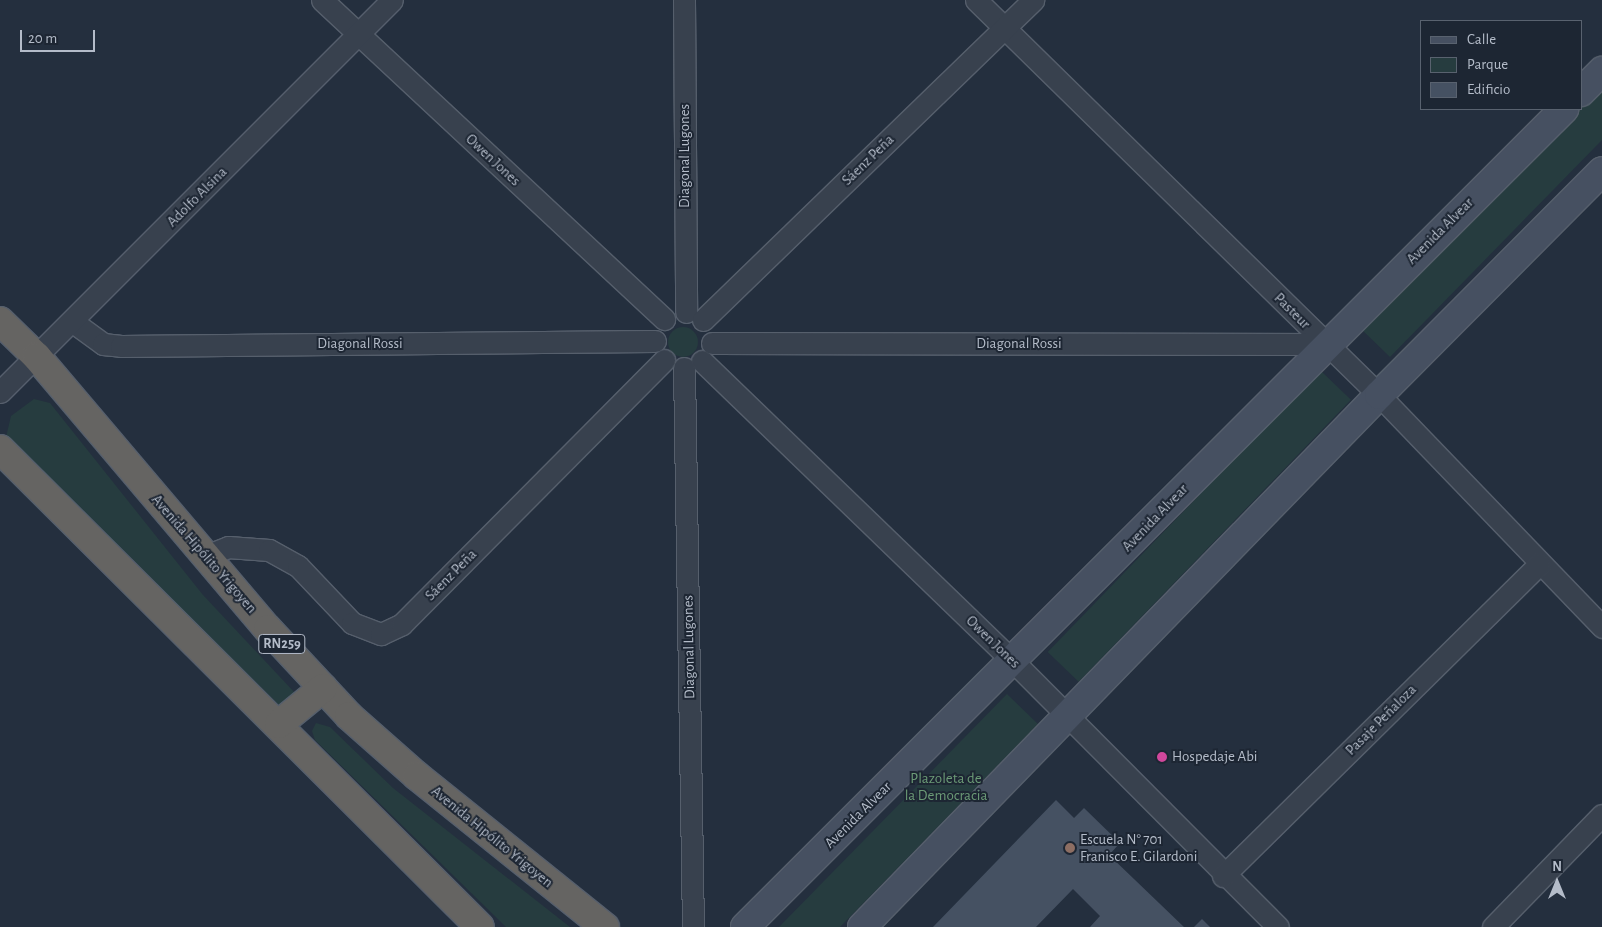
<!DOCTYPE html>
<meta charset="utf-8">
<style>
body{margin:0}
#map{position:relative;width:1602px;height:927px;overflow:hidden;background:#242f3e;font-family:"Alegreya Sans",sans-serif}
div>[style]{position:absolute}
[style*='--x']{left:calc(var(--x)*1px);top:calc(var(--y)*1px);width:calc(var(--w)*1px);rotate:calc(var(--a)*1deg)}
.green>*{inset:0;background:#263c3f;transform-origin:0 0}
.round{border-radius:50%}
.building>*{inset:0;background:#455162}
.roads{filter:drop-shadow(1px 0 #565f6c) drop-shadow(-1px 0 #565f6c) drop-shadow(0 1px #565f6c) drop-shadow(0 -1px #565f6c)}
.minor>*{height:21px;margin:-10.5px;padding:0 10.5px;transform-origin:10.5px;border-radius:10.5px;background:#38414e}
.secondary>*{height:28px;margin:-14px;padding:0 14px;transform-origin:14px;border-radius:14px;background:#465061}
.trunk>*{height:28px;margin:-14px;padding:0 14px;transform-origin:14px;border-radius:14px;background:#656462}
.dots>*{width:14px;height:14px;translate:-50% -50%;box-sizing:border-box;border:2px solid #1d2633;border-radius:50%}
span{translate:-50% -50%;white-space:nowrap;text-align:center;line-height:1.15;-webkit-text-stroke:4px #1d2633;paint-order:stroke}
.shield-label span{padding:1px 4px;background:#1d2633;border:1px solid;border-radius:4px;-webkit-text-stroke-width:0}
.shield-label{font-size:14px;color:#b4bcc9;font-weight:700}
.street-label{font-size:15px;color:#b4bcc9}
.poi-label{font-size:15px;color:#b4bcc9}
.left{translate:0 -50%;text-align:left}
.park-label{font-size:15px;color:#6b9a76}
.legend{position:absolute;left:1420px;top:20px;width:162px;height:90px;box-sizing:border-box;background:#1d2633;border:1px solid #59626f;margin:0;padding:6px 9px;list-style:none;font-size:15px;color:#b4bcc9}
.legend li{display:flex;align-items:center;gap:10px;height:25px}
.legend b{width:25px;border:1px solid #59626f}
.north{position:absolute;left:1532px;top:857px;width:50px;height:50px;-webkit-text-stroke:4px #1d2633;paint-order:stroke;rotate:0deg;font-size:14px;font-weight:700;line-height:20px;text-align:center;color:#b4bcc9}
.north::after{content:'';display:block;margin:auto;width:18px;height:22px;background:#b4bcc9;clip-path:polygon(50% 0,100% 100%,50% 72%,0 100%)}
.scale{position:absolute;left:20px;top:30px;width:75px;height:22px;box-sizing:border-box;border:2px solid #b4bcc9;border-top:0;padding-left:6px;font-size:15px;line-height:18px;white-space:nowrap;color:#b4bcc9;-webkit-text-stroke:4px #1d2633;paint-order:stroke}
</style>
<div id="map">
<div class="green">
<i style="clip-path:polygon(1602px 79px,1602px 140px,1390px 357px,1359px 327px,1573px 109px,1581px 109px,1581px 100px)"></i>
<i class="round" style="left:668px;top:327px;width:30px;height:30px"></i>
<i style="left:1320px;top:370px;width:43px;height:392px;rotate:44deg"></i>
<i style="clip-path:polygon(34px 399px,50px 403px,203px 595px,295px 693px,292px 706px,279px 705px,6px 437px,11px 416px)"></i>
<i style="clip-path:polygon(1007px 694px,1038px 724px,840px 927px,779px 927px)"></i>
<i style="clip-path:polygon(316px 723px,330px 727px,393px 788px,570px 927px,506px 927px,315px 740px,312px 731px)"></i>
</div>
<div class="building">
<i style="clip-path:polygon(1056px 800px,1074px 818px,1084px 808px,1120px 843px,1109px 855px,1184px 927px,1090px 927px,1100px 916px,1073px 889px,1036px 927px,933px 927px)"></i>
<i style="clip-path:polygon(1202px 919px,1210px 927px,1194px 927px)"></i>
</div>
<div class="roads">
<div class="minor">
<i style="--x:322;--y:0;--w:468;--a:43"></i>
<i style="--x:684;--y:0;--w:312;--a:89.6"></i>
<i style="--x:976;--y:0;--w:564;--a:44.43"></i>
<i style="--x:1379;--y:395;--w:322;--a:46.1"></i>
<i style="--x:703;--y:320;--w:460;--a:-44.1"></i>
<i style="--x:73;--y:322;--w:37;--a:36"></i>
<i style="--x:103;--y:344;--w:18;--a:6"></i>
<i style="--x:121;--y:346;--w:534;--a:-0.54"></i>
<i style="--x:712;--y:343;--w:614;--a:0.09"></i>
<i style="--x:702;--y:361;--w:432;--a:44"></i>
<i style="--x:1013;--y:661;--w:375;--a:45.1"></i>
<i style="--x:684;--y:368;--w:559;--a:89.08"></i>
<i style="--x:0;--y:392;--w:554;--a:-45"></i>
<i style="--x:205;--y:556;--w:25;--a:-21"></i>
<i style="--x:228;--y:547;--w:41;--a:4.2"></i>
<i style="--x:269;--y:550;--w:33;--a:29"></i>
<i style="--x:298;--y:566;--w:79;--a:46.5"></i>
<i style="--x:352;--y:623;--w:31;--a:21"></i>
<i style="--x:381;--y:634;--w:23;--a:-25"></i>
<i style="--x:402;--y:624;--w:372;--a:-45.2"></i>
<i style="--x:1223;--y:876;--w:444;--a:-44.6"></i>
<i style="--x:1493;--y:927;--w:156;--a:-45.8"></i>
</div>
<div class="secondary">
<i style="--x:1581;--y:92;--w:30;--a:-45"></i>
<i style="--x:745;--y:927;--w:1158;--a:-44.96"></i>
<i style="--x:862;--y:927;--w:742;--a:-45.82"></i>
<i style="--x:1379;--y:395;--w:316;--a:-45.1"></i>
</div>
<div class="trunk">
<i style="--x:0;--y:321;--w:52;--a:44.2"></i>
<i style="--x:37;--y:357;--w:357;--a:49.7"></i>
<i style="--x:268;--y:629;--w:119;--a:47"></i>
<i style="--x:349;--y:716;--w:91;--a:41.4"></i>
<i style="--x:417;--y:776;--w:241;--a:38.8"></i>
<i style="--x:0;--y:449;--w:677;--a:44.88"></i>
<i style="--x:279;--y:724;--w:57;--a:-39.3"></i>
</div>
</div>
<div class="dots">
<i style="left:1162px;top:757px;background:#d1479c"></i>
<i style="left:1070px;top:848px;background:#8d6e63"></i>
</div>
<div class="shield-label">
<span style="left:282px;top:644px">RN259</span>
</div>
<div class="street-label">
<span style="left:685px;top:156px;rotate:-90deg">Diagonal Lugones</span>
<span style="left:493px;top:160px;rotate:43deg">Owen Jones</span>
<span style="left:868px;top:160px;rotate:-44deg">Sáenz Peña</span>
<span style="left:197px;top:197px;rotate:-45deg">Adolfo Alsina</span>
<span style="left:1440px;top:231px;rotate:-45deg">Avenida Alvear</span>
<span style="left:1292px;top:311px;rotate:45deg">Pasteur</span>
<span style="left:360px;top:344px">Diagonal Rossi</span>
<span style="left:1019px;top:344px">Diagonal Rossi</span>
<span style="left:1155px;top:518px;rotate:-46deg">Avenida Alvear</span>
<span style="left:204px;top:554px;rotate:49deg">Avenida Hipólito Yrigoyen</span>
<span style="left:451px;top:575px;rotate:-45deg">Sáenz Peña</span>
<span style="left:993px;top:642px;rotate:44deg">Owen Jones</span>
<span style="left:689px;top:647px;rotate:-91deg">Diagonal Lugones</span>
<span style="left:1381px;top:720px;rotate:-45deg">Pasaje Peñaloza</span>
<span style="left:858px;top:815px;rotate:-45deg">Avenida Alvear</span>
<span style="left:492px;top:837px;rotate:39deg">Avenida Hipólito Yrigoyen</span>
</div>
<div class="poi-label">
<span class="left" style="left:1172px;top:757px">Hospedaje Abi</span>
<span class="left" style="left:1080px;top:848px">Escuela N° 701<br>Franisco E. Gilardoni</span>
</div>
<div class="park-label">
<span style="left:946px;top:787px">Plazoleta de<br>la Democracia</span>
</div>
<ul class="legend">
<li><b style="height:6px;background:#465061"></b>Calle</li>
<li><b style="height:14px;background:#263c3f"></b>Parque</li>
<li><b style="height:14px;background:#455162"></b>Edificio</li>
</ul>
<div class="north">N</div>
<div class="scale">20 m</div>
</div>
